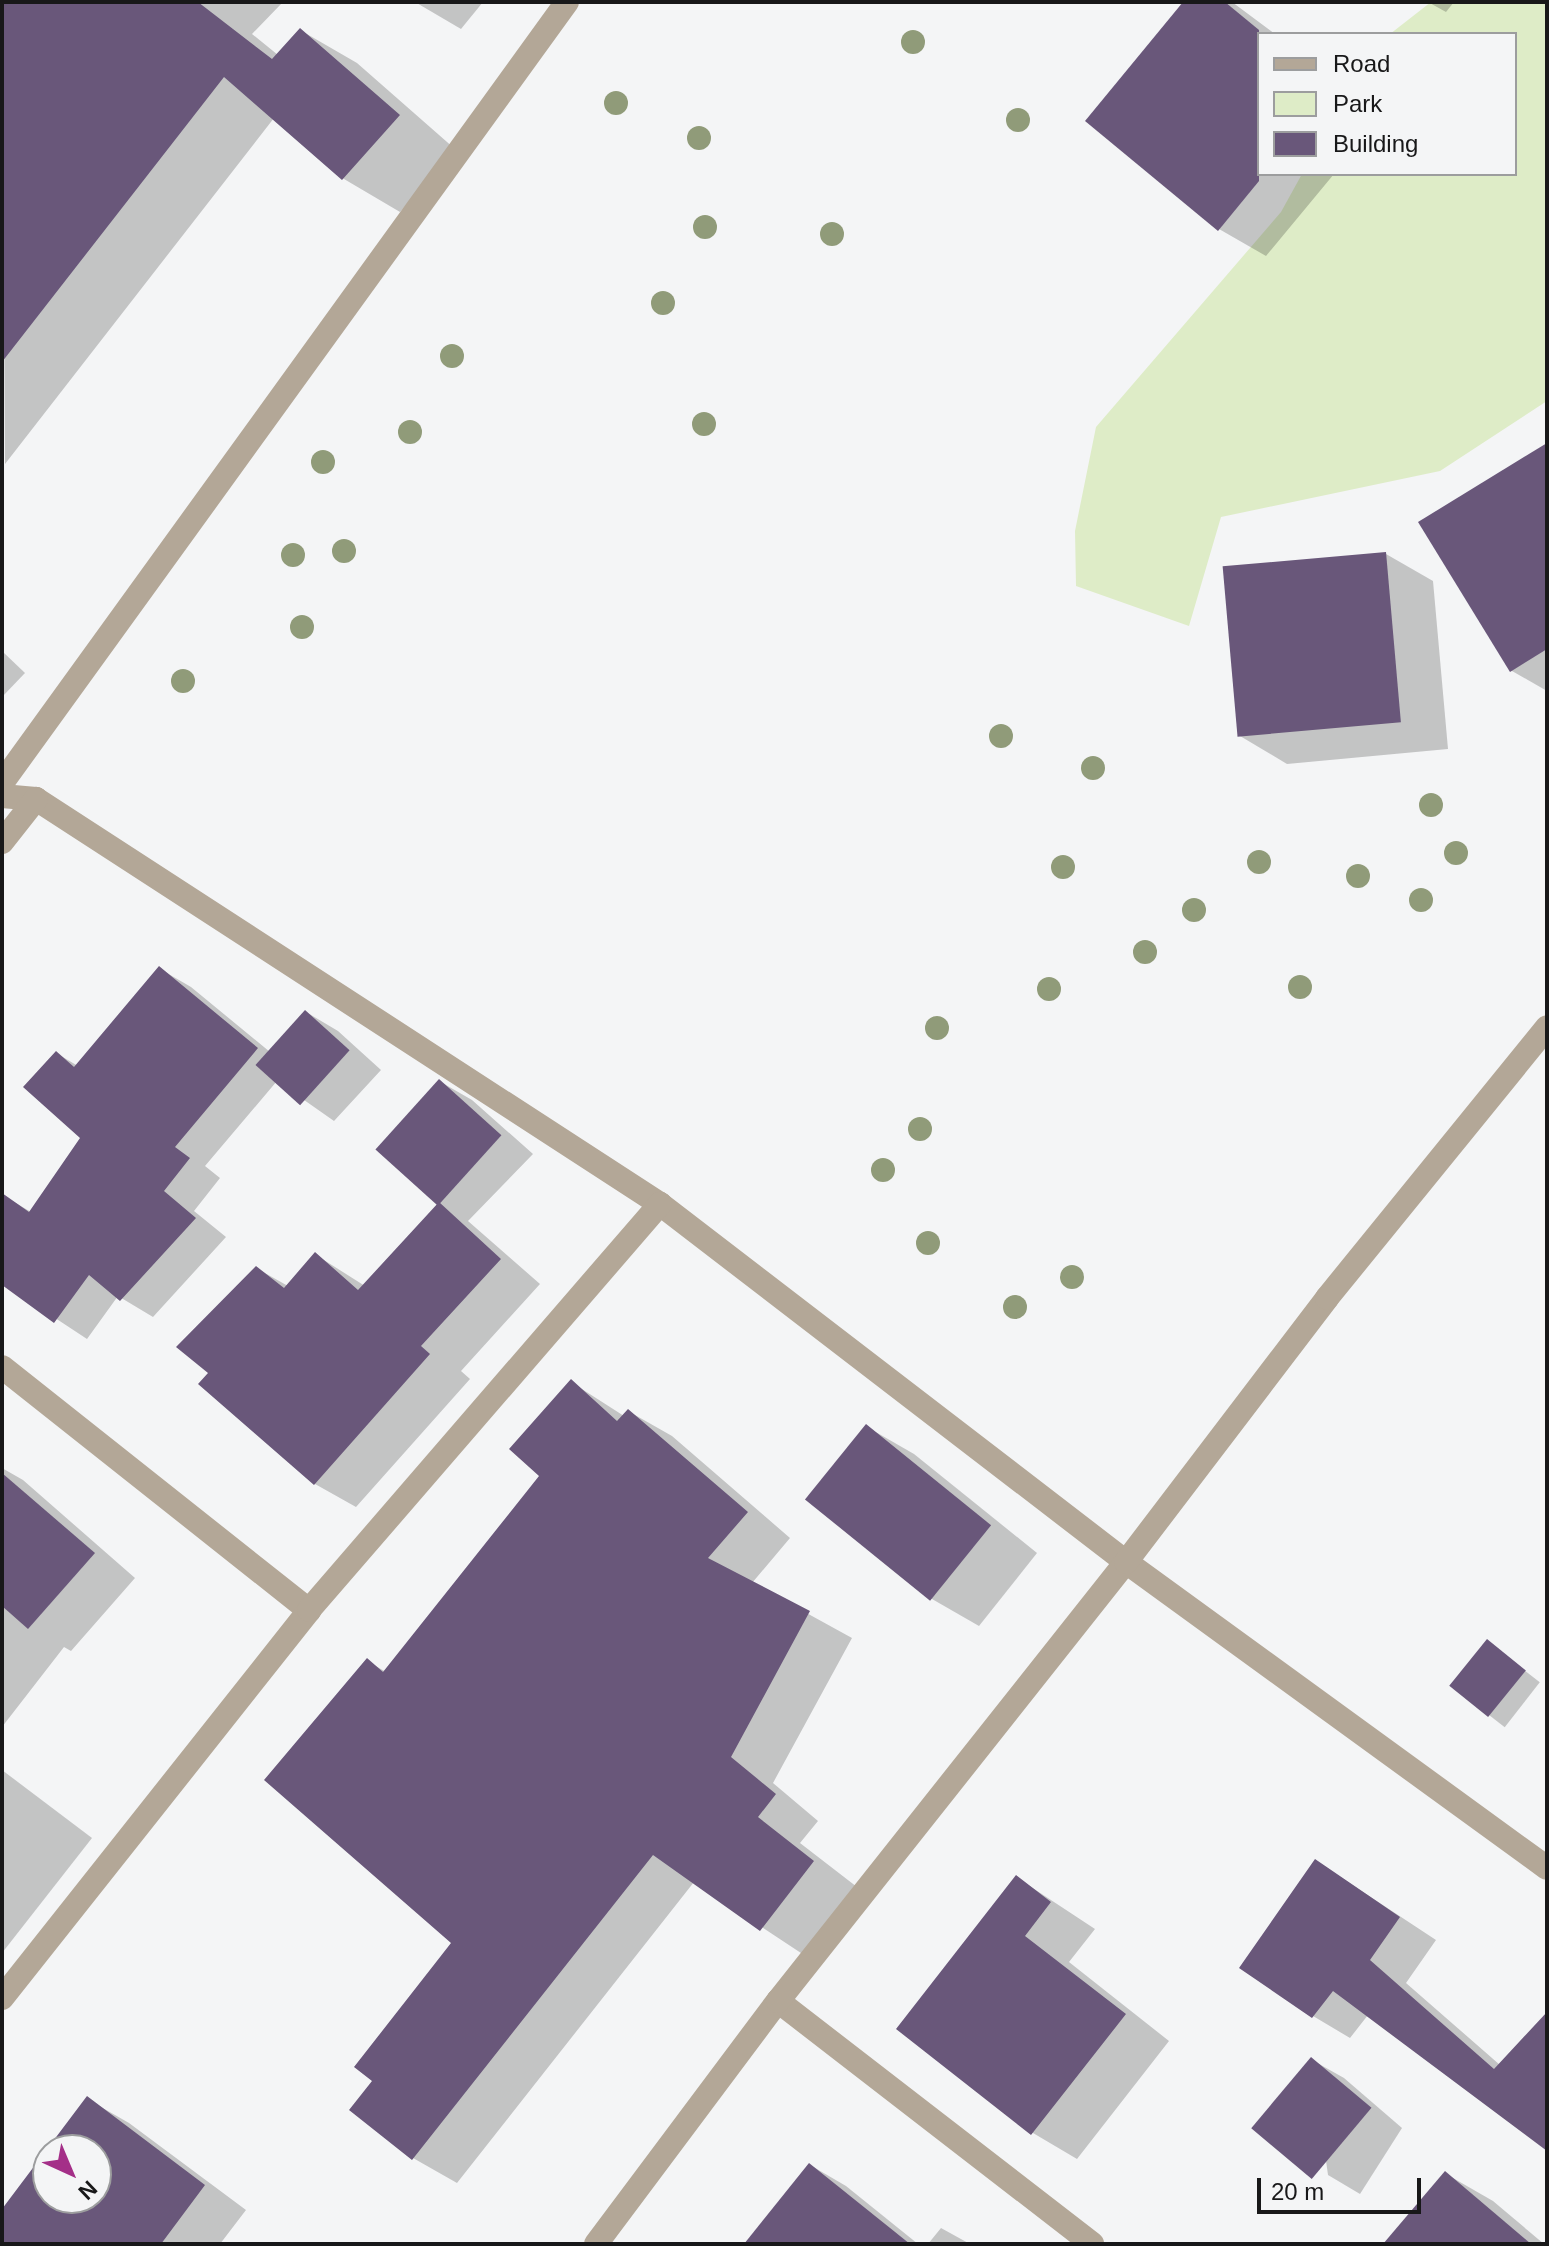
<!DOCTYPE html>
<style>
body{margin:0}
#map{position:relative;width:1549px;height:2246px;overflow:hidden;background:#f4f5f6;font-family:Helvetica,sans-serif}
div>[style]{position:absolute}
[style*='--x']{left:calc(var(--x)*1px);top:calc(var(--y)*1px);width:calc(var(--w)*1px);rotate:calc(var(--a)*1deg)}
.green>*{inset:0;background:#deecc7}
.shadow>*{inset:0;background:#0003;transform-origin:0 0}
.building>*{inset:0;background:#69577a;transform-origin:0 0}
.minor>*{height:24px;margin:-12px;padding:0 12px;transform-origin:12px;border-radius:12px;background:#b3a797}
.trees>*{width:24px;height:24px;margin:-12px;border-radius:50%;background:#909b79}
span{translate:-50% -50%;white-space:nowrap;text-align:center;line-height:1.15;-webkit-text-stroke:8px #f4f5f6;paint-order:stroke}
.frame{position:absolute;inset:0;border:4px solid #181819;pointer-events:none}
.legend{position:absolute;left:1257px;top:32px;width:260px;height:144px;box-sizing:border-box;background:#f4f5f6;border:2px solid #9c9d9e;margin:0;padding:10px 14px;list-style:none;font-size:24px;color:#181819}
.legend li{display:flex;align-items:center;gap:16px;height:40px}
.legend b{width:40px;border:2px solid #9c9d9e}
.north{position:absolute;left:32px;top:2134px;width:80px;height:80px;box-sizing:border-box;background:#f4f5f6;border:2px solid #9c9d9e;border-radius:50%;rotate:136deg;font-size:22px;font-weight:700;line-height:32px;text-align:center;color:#181819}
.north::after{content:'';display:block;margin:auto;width:28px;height:36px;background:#a42f88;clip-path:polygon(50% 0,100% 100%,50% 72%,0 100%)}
.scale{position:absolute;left:1257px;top:2178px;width:164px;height:36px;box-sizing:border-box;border:4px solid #181819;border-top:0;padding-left:10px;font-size:24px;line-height:28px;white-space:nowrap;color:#181819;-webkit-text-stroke:6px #f4f5f6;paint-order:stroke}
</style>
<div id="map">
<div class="green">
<i style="clip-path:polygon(1431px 2px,1547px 2px,1547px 401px,1440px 471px,1221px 517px,1189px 626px,1076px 586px,1075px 531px,1096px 427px,1281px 212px,1302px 174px,1515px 174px,1515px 34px,1390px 34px)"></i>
</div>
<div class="shadow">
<i style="clip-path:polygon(2px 2px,283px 2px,252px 34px,278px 55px,300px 30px,357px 63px,455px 149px,400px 212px,344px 179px,274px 118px,5px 464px)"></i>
<i style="clip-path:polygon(415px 2px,483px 2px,461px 29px)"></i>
<i style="clip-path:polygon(1185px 2px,1232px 2px,1275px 34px,1259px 34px,1259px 174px,1334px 174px,1266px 256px,1219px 229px)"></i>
<i style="clip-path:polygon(1428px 2px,1454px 2px,1446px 12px)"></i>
<i style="clip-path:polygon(1547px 445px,1547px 691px,1512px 671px,1421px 523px)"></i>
<i style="clip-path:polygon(1386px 554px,1433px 581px,1448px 749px,1287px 764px,1240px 736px)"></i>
<i style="clip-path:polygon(2px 651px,25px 673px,2px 697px)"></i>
<i style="clip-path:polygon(160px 969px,191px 987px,270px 1052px,306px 1012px,338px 1031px,381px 1070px,334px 1121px,277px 1081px,205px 1166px,220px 1178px,194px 1211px,226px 1237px,153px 1317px,118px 1296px,87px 1339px,2px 1283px,2px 1195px,31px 1212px,83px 1138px,56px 1053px,78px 1066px)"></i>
<i style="clip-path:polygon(439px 1081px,472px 1100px,533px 1154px,468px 1221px,540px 1284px,461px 1371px,470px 1379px,356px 1507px,315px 1484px,211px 1373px,256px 1268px,288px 1286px,316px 1255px,365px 1286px,438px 1206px)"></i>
<i style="clip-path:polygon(571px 1382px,624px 1416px,628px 1411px,672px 1436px,790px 1538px,752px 1583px,852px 1638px,773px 1783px,818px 1821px,800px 1843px,857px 1887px,804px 1955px,694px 1882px,457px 2183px,413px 2158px,375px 2080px,454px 1943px,367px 1661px,386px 1672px,542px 1476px)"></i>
<i style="clip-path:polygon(867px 1427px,914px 1454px,1037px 1553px,979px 1626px,932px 1599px,808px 1499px)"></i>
<i style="clip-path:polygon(2px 1468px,23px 1480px,135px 1578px,71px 1651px,64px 1647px,2px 1727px)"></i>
<i style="left:1487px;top:1641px;width:67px;height:57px;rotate:38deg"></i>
<i style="clip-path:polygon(2px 1770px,92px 1838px,2px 1953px)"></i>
<i style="clip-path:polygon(1316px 1861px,1436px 1940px,1406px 1983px,1500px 2065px,1547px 2015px,1547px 2149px,1368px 2015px,1350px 2038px,1313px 2016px)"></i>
<i style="clip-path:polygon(1016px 1877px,1095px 1929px,1069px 1962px,1169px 2041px,1077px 2159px,1033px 2133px,898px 2029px)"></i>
<i style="clip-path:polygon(1312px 2060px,1344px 2078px,1402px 2128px,1360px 2194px,1328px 2175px)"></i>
<i style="clip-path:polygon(87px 2099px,129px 2123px,246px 2210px,220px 2244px,2px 2244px,2px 2212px,48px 2151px,48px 2198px,96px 2198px,96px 2150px,49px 2150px)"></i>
<i style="clip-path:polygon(810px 2165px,846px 2186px,918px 2244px,770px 2244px)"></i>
<i style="clip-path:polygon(1446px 2174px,1493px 2201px,1544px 2244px,1385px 2244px)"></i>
<i style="clip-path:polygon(941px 2228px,970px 2244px,928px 2244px)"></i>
</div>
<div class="building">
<i style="clip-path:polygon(2px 2px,198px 2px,272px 59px,300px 28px,400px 115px,342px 180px,224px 77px,2px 362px)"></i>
<i style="clip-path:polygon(1183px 2px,1225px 2px,1259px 30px,1259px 181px,1218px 231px,1085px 121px)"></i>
<i style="clip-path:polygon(1547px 443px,1547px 649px,1510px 672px,1418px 522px)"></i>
<i style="left:1386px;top:552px;width:171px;height:164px;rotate:85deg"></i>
<i style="clip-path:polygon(159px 966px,258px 1048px,175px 1147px,190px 1158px,164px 1191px,196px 1218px,120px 1301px,89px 1275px,54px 1323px,2px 1285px,2px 1193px,29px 1212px,80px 1138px,23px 1087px,56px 1051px,74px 1067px)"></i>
<i style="left:305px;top:1010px;width:60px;height:74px;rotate:42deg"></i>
<i style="left:439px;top:1079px;width:84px;height:95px;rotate:42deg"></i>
<i style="clip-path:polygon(439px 1202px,501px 1259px,421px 1346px,430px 1354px,314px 1485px,198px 1384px,208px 1373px,176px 1347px,256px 1266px,284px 1288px,315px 1252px,358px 1290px)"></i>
<i style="clip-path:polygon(571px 1379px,617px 1421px,628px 1409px,748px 1512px,708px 1558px,810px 1611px,731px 1757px,776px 1794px,758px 1817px,814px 1861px,760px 1931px,653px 1855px,412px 2160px,349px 2110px,372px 2081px,354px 2067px,451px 1943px,264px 1780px,367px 1658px,383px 1672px,539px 1476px,509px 1449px)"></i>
<i style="left:866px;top:1424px;width:161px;height:97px;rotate:39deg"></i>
<i style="clip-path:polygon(2px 1473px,95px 1553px,28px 1629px,2px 1606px)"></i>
<i style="left:1487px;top:1639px;width:50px;height:60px;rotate:39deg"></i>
<i style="clip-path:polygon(1315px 1859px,1400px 1917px,1370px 1960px,1494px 2069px,1547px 2012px,1547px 2151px,1333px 1991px,1312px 2018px,1239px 1968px)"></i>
<i style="clip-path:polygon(1016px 1875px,1051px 1902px,1025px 1936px,1126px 2014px,1031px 2135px,896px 2029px)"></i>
<i style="left:1311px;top:2057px;width:79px;height:93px;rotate:40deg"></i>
<i style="clip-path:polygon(evenodd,87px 2096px,205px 2185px,161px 2244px,2px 2244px,2px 2209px,87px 2096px,48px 2150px,96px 2150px,96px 2198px,48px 2198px,48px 2150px)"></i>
<i style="clip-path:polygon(809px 2163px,910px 2244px,744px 2244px)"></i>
<i style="clip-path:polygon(1445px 2171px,1531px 2244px,1383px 2244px)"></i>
</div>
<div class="minor">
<i style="--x:2;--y:783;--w:964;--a:-54.12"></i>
<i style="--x:2;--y:796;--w:34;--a:5"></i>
<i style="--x:36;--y:799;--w:744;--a:32.99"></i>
<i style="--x:660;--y:1204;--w:588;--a:37.53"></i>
<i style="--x:1126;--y:1562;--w:520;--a:36.01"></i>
<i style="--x:2;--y:842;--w:55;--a:-51.7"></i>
<i style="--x:2;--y:1367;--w:392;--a:38.4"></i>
<i style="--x:2;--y:1998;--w:495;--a:-51.6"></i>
<i style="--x:309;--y:1610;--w:537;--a:-49.16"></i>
<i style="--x:778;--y:2001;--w:397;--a:37.7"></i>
<i style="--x:596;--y:2244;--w:304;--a:-53.2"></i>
<i style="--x:778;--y:2001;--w:560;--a:-51.6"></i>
<i style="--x:1126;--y:1562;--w:332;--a:-52.7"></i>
<i style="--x:1327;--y:1298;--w:349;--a:-50.9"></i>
</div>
<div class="trees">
<i style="left:913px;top:42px"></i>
<i style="left:616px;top:103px"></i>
<i style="left:1018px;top:120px"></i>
<i style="left:699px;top:138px"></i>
<i style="left:705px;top:227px"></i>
<i style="left:832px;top:234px"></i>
<i style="left:663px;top:303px"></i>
<i style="left:452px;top:356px"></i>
<i style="left:704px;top:424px"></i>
<i style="left:410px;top:432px"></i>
<i style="left:323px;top:462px"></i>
<i style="left:344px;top:551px"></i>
<i style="left:293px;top:555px"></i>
<i style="left:302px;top:627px"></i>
<i style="left:183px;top:681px"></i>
<i style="left:1001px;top:736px"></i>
<i style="left:1093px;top:768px"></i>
<i style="left:1431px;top:805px"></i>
<i style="left:1456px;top:853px"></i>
<i style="left:1259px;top:862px"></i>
<i style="left:1063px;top:867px"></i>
<i style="left:1358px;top:876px"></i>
<i style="left:1421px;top:900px"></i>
<i style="left:1194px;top:910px"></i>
<i style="left:1145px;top:952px"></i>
<i style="left:1300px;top:987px"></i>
<i style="left:1049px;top:989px"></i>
<i style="left:937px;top:1028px"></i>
<i style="left:920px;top:1129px"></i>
<i style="left:883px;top:1170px"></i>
<i style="left:928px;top:1243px"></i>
<i style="left:1072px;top:1277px"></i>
<i style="left:1015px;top:1307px"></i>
</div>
<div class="frame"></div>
<ul class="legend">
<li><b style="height:10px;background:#b3a797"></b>Road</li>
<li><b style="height:22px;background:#deecc7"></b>Park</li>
<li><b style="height:22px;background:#69577a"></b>Building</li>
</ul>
<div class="north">N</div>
<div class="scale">20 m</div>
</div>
